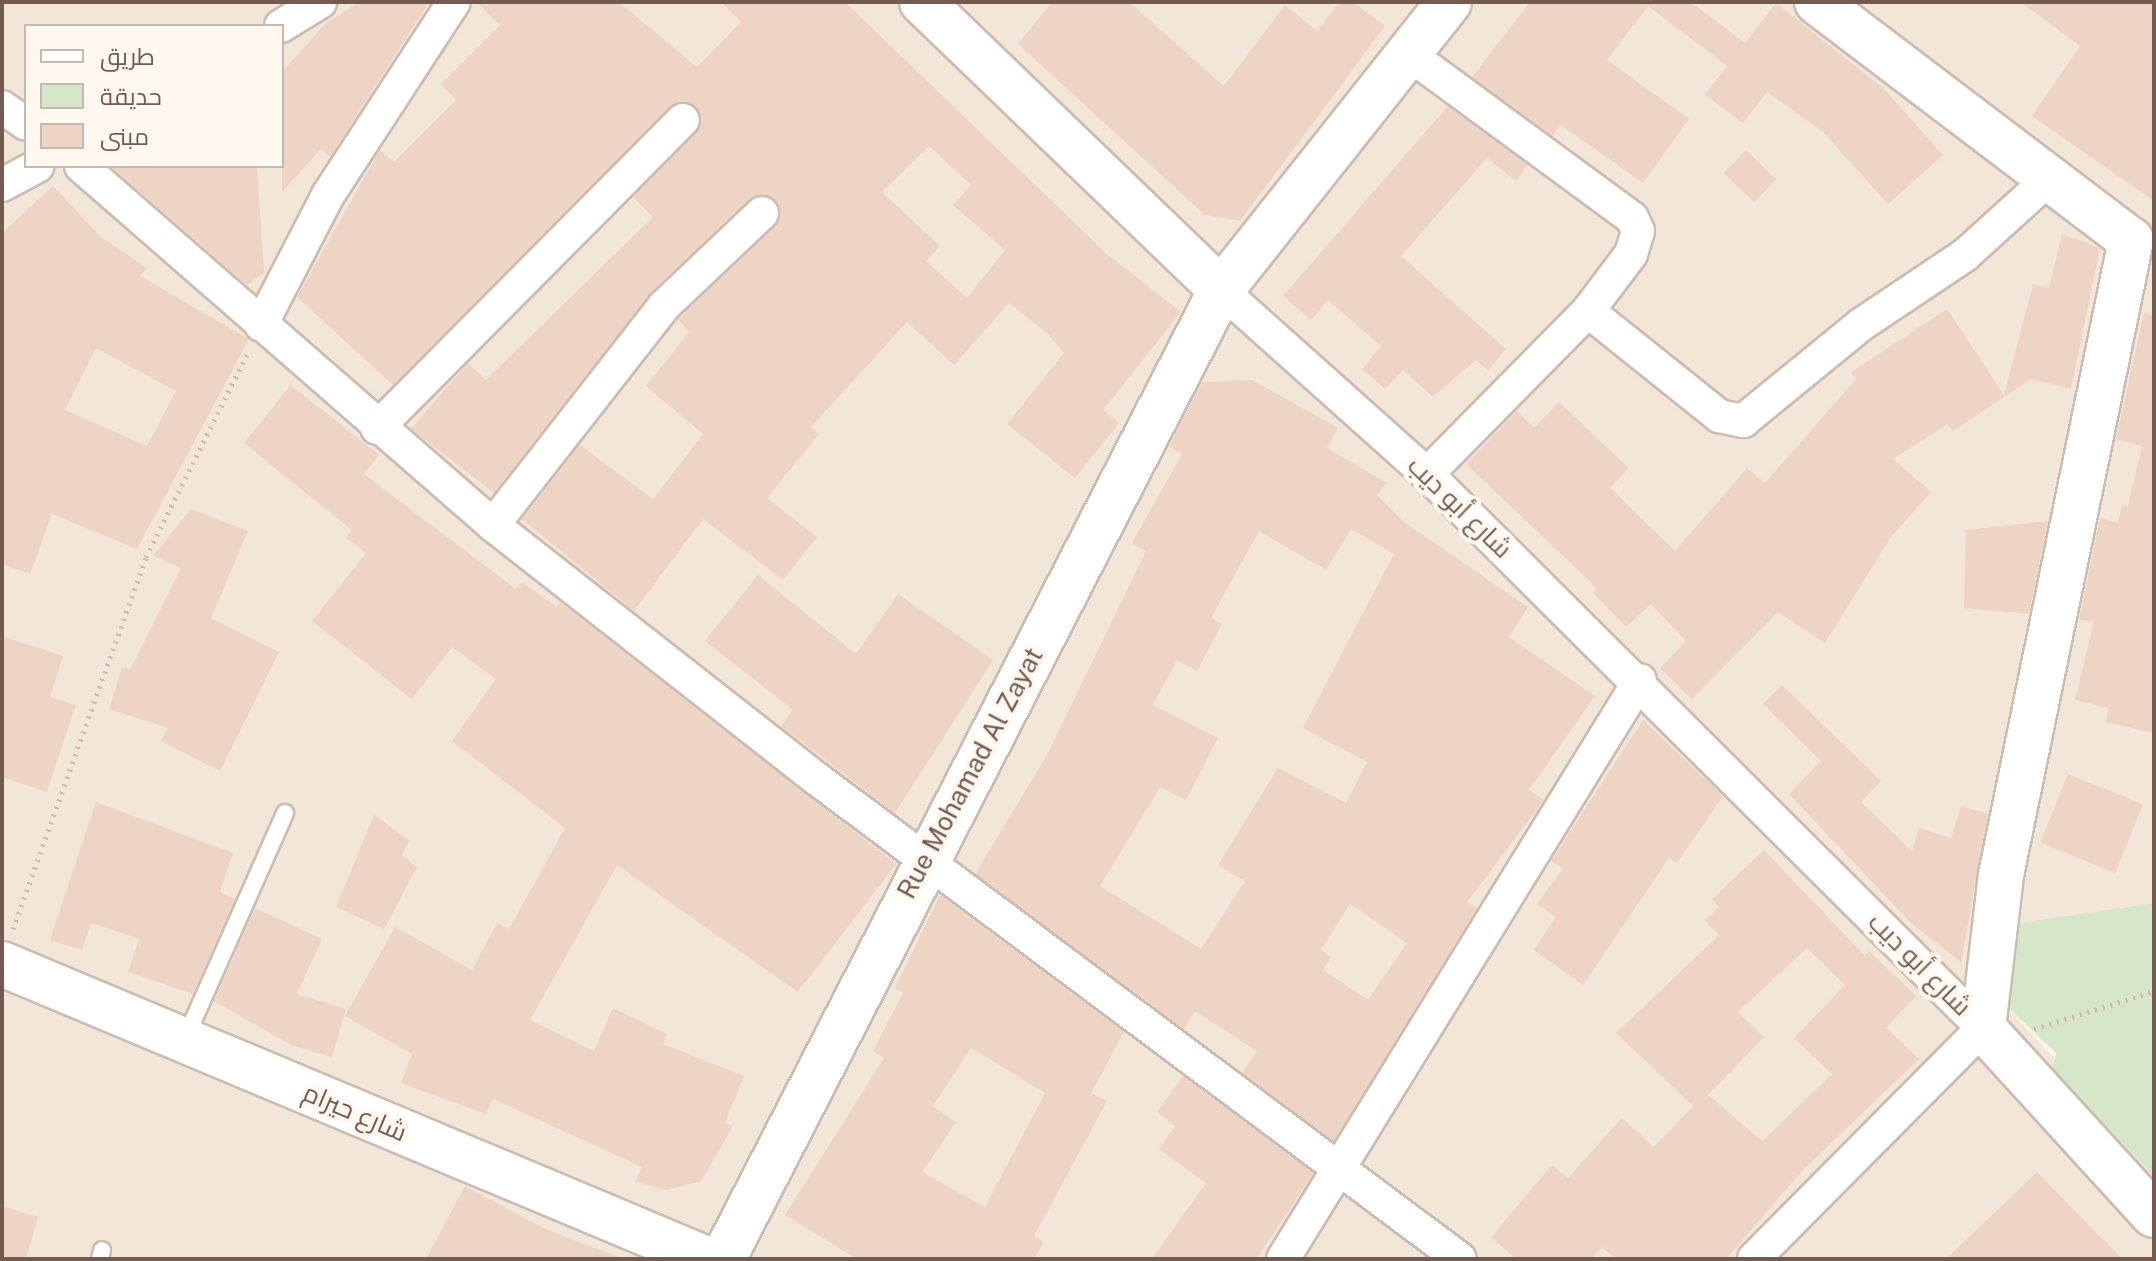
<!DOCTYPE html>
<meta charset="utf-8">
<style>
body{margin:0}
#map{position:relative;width:2156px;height:1261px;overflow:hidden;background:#fbf4ea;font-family:"Public Sans",Cairo,sans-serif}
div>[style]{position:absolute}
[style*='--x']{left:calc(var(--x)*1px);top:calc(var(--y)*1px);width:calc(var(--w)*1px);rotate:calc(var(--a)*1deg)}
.residential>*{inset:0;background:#f2e6d9}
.green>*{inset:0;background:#d6e7c9}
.building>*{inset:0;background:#eed4c4;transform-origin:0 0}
.path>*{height:5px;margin-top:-2.5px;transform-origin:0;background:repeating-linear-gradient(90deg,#d3b7a6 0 2px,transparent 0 8px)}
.roads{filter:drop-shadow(2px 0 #ccbcb0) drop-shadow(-2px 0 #ccbcb0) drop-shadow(0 2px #ccbcb0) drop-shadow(0 -2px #ccbcb0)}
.lane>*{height:16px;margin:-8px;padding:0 8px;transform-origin:8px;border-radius:8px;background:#fff}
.street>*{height:32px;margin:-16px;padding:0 16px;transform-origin:16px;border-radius:16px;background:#fff}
.secondary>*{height:44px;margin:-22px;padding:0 22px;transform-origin:22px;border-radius:22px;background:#fff}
span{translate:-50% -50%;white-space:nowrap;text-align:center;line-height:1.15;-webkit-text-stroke:8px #fef8f0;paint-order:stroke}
.street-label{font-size:26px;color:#735b4f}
.frame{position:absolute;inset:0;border:4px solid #735b4f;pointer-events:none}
.legend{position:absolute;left:24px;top:24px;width:260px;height:144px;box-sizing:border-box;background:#fef8f0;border:2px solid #c6b9b0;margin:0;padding:10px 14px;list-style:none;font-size:24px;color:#735b4f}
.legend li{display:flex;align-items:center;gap:16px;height:40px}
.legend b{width:40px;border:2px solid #c6b9b0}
</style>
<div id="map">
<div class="residential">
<i style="clip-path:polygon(evenodd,2px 2px,2154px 2px,2154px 903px,2011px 924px,1999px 999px,2154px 1164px,2154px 1259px,2px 1259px,2px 2px,26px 26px,282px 26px,282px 166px,26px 166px,26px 26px)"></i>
</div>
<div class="green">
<i style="clip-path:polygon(2154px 903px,2154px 1175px,2052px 1070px,2056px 1053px,1999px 999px,2011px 924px)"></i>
</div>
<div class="building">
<i style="clip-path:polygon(360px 2px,429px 2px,330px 157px,321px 149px,282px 192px,282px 72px,326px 23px)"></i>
<i style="clip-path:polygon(evenodd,476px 2px,619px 2px,697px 67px,741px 22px,721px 2px,845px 2px,1107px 254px,1181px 312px,1103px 410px,1119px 423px,1075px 478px,1007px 424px,1064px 353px,1048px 334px,1009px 303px,954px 365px,907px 322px,811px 427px,819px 434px,767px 498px,817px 537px,783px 580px,703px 519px,634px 611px,522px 519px,580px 445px,653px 499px,703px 434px,646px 386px,689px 332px,678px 319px,776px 226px,775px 199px,749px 199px,651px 292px,494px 493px,411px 429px,468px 363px,486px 380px,653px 217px,633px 197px,697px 133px,696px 106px,670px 107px,393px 385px,297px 297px,380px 150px,394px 162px,456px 100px,441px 84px,500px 25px,476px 2px,929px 146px,971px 185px,953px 205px,1005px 250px,967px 298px,926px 261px,940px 246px,882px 192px,929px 146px)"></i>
<i style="clip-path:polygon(1052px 2px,1129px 2px,1224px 86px,1285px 5px,1317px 31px,1339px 2px,1353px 2px,1385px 26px,1240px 221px,1205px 215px,1018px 44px)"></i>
<i style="clip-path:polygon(1530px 2px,1691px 2px,1745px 43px,1776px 3px,1884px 89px,1943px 155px,1888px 204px,1823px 132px,1767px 92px,1743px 123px,1705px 95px,1727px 66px,1648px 6px,1607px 60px,1689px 119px,1643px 183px,1561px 125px,1552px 136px,1472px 77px)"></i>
<i style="clip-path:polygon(2020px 2px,2154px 2px,2154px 201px,2032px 116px,2080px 46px)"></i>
<i style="clip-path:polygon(1448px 106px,1528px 165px,1516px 181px,1487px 158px,1401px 256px,1506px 349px,1488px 370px,1476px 360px,1433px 397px,1403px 370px,1385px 389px,1362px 369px,1381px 346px,1328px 300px,1311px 320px,1283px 296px)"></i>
<i style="left:1746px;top:150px;width:42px;height:32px;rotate:44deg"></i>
<i style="clip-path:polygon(110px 166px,257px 166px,264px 273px,247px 285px)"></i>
<i style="clip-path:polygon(evenodd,53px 186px,102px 238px,147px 268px,140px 276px,249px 339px,137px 549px,52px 514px,30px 574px,2px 564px,2px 233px,53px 186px,96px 348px,176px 391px,147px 446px,65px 410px,96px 348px)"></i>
<i style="clip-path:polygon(2062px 234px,2100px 248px,2071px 389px,2031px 379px,1953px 431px,1948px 424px,1893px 459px,1931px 492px,1890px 538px,1825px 643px,1778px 612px,1692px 699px,1660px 668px,1686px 641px,1651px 604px,1626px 627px,1593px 593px,1597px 588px,1466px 464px,1517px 411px,1534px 428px,1559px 402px,1629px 468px,1610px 488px,1675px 551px,1747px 468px,1765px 483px,1856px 379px,1851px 372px,1947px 309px,2004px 395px,2033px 284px,2049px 288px)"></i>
<i style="clip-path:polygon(2144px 313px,2154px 315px,2154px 733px,2106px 722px,2109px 708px,2075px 700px,2094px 621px,2079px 620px,2100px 518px,2118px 523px,2122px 505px,2128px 506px,2142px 446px,2116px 439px)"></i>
<i style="clip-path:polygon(evenodd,1252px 380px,1338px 428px,1327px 448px,1387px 483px,1377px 495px,1404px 522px,1528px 607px,1509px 637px,1595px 696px,1529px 790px,1544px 800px,1467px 902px,1477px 908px,1334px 1141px,1242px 1073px,1257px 1051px,1195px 1011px,1184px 1029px,975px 874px,1047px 755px,1146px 551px,1132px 543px,1182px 454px,1169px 447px,1202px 382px,1252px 380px,1351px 529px,1394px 554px,1303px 728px,1367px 762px,1346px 803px,1278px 768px,1218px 865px,1245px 881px,1201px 949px,1100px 886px,1160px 787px,1186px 800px,1218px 738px,1153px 705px,1177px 660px,1197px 671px,1222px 624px,1211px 618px,1259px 531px,1326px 570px,1351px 529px,1252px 380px,1350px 904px,1407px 943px,1368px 1000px,1323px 970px,1331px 957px,1321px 950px,1350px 904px)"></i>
<i style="clip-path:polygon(291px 385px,379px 455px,364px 474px,516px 589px,522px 582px,557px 607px,560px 602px,896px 864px,798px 992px,617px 865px,530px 1020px,594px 1051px,613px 1008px,667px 1034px,663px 1044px,744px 1076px,725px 1123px,733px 1126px,701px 1181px,667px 1190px,635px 1182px,642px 1167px,493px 1099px,486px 1114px,401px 1083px,412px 1054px,345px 1016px,395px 927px,472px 970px,497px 923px,509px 929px,565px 828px,452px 741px,496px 679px,452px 647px,412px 699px,312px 621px,366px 553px,346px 538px,352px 530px,244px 443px)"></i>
<i style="clip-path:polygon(191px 509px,248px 531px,211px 618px,279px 652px,220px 771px,161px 741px,168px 728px,109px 709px,122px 667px,130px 670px,181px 568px,153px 556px)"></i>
<i style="clip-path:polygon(2048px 521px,2029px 614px,1964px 608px,1966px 530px)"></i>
<i style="clip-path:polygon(758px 575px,856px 654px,898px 594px,993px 660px,895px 813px,781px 726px,793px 710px,705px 641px)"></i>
<i style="clip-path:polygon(2px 636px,63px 656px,50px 697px,76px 705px,47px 792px,2px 777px)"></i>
<i style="clip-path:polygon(1782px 685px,1881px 781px,1861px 802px,1912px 851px,1919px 828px,1951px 838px,1961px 806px,1988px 814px,1961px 962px,1911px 923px,1789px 794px,1821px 761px,1763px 704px)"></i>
<i style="clip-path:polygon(1643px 720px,1723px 796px,1677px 863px,1669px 858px,1583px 985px,1534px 950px,1556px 917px,1537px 904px,1563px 868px,1551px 861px)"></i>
<i style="left:2068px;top:774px;width:81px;height:74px;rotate:22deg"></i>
<i style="clip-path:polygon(96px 802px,233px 853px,220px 892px,235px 899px,193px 994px,128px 972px,139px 939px,91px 923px,82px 950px,50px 940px)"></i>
<i style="clip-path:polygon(374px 815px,409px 840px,402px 856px,417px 867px,384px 929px,336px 907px)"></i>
<i style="clip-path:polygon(evenodd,1764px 850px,1865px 956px,1869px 951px,1916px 996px,1886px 1028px,1919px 1059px,1802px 1171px,1726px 1259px,1616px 1259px,1602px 1247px,1592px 1259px,1516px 1259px,1491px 1237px,1552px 1165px,1568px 1178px,1622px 1118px,1654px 1147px,1693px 1106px,1616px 1033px,1719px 935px,1705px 920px,1719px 907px,1712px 899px,1764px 850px,1807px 948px,1845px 985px,1794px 1038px,1832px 1074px,1762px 1141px,1708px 1095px,1764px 1037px,1738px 1012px,1807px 948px)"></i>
<i style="clip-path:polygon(evenodd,940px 895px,1124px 1032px,1091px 1093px,1107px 1101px,1034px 1236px,1044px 1242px,1034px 1259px,857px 1259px,785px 1215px,884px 1058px,873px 1051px,903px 993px,895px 988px,940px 895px,971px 1048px,1045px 1093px,985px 1207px,922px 1172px,956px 1122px,933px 1106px,971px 1048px)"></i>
<i style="clip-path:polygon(255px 908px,322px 939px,297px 994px,346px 1009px,332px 1057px,291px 1045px,214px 1001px)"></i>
<i style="clip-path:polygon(1183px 1076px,1314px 1173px,1256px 1259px,1152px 1259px,1206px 1183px,1159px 1149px,1175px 1126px,1157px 1112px)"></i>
<i style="clip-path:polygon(2037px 1172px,2122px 1259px,1946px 1259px)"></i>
<i style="clip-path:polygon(465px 1186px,545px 1229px,624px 1259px,426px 1259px)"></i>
<i style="clip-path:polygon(2px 1206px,38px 1217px,26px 1259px,2px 1259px)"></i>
</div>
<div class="path">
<i style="--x:13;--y:929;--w:395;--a:-70.3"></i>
<i style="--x:146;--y:557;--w:227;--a:-63.5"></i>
<i style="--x:2034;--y:1029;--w:126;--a:-17.6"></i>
</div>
<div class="roads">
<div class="lane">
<i style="--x:185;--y:1039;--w:247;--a:-66.1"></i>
<i style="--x:100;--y:1259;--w:9;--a:-77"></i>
</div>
<div class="street">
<i style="--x:281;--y:26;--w:46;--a:-31.6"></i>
<i style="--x:1406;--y:52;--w:280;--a:36.3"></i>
<i style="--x:1632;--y:218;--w:14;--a:65"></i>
<i style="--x:1638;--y:231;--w:24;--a:107"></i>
<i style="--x:1631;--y:254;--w:71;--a:127"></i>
<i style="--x:1588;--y:311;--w:229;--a:134.6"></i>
<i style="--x:2;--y:107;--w:29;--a:35"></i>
<i style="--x:81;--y:166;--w:546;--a:41.07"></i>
<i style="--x:493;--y:525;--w:412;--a:38.1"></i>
<i style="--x:817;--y:779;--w:802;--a:36.74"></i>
<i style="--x:2;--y:185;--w:40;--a:-28"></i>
<i style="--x:1221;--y:290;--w:276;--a:41.8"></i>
<i style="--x:1427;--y:474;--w:785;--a:44.9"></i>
<i style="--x:1983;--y:1028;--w:325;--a:134.8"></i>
<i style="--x:1588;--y:311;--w:168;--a:38.7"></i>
<i style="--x:1719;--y:416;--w:25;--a:12"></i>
<i style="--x:1743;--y:421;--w:154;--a:-39.2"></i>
<i style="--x:1862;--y:324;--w:124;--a:-33.8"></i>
<i style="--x:1965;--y:255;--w:115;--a:-42.2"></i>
<i style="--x:261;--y:325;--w:146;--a:-62.7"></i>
<i style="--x:328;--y:195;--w:230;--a:-56.9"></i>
<i style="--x:377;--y:428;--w:434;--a:-45.2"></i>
<i style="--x:493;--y:525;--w:278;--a:-52"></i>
<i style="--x:664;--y:306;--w:135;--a:-43.5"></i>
<i style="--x:1283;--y:1259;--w:680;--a:-58.34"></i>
</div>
<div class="secondary">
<i style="--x:922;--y:2;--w:415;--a:43.9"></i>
<i style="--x:1817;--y:2;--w:394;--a:37.2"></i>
<i style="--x:2131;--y:240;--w:648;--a:101.57"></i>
<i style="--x:2001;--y:875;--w:154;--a:96.7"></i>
<i style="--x:1983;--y:1028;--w:253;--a:47.6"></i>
<i style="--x:2;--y:964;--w:764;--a:22.71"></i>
<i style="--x:723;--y:1259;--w:1089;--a:-62.8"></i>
<i style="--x:1221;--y:290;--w:367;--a:-51.6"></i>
</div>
</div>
<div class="street-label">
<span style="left:1460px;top:507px;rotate:44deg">شارع أبو ديب</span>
<span style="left:970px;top:773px;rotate:-62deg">Rue Mohamad Al Zayat</span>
<span style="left:1920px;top:964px;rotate:45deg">شارع أبو ديب</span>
<span style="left:355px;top:1112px;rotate:23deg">شارع حيرام</span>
</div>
<div class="frame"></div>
<ul class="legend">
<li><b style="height:10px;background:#fff"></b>طريق</li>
<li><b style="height:22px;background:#d6e7c9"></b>حديقة</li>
<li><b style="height:22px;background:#eed4c4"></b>مبنى</li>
</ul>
</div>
